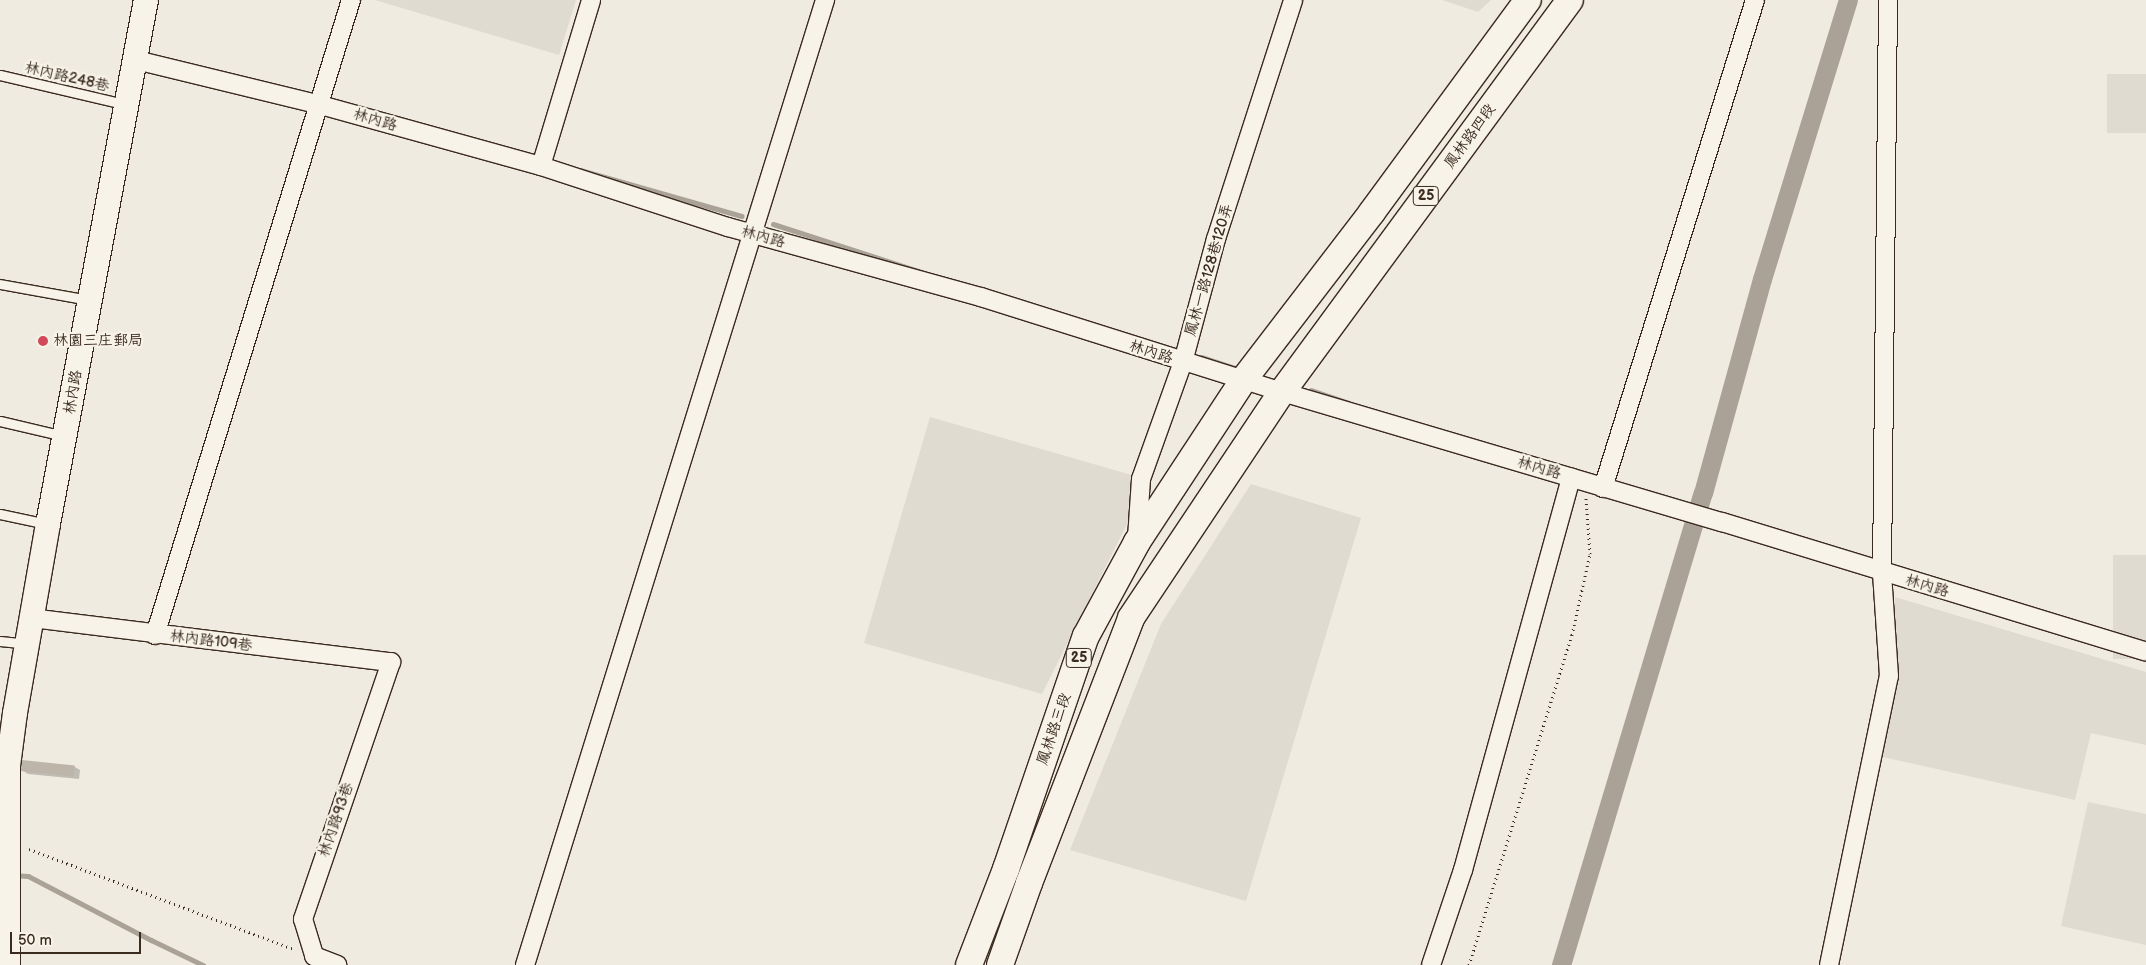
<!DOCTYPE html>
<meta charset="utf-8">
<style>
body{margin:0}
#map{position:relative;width:2146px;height:965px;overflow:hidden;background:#efebe0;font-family:"Balsamiq Sans","LXGW WenKai TC",sans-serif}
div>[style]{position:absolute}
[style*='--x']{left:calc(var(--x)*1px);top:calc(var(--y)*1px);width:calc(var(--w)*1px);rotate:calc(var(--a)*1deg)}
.built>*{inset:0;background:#e0dbd0;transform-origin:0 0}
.shadow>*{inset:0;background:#0003}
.stream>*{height:5px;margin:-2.5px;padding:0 2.5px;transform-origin:2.5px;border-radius:2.5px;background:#aaa296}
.canal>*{height:19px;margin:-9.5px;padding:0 9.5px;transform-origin:9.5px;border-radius:9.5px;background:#aaa296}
.building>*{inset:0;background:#bdb5aa;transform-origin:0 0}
.path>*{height:3px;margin-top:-1.5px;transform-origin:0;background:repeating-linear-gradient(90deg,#3b2a1e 0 1px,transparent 0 5px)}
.roads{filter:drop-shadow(1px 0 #3b2a1e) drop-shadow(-1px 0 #3b2a1e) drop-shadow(0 1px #3b2a1e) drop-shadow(0 -1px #3b2a1e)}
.lane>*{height:9px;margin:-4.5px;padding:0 4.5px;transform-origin:4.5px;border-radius:4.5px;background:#f7f3e8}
.street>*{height:18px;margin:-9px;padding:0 9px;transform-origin:9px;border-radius:9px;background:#f7f3e8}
.secondary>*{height:24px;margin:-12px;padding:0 12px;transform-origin:12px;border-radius:12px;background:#f7f3e8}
.primary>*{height:26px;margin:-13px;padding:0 13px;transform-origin:13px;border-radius:13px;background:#f7f3e8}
.dots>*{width:14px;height:14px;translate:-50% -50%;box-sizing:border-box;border:2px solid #f7f3e8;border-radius:50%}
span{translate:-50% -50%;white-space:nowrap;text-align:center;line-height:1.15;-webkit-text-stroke:4.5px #f7f3e8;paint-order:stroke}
.shield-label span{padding:1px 4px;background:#f7f3e8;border:1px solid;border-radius:4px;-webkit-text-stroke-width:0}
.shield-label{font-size:14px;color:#3b2a1e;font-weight:700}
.street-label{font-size:15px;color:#3b2a1e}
.poi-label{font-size:15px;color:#3b2a1e}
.left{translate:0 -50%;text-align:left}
.scale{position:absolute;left:10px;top:932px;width:131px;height:22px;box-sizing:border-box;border:2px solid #3b2a1e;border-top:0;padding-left:6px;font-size:15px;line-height:18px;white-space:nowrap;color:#3b2a1e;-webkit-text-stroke:4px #f7f3e8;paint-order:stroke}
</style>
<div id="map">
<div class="built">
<i style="clip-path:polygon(375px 0,576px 0,559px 55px)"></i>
<i style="clip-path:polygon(1442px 0,1491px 0,1478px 12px)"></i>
<i style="left:2107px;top:74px;width:39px;height:59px"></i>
<i style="clip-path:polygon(930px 417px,1149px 480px,1042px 694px,864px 643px)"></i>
<i style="clip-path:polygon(1251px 484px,1361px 518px,1246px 901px,1070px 850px,1161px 624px)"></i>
<i style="left:2146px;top:555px;width:104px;height:33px;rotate:90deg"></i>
<i style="clip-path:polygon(1895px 597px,2146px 672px,2146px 745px,2091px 733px,2075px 800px,1874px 755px,1895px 650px)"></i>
<i style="clip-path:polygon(2088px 802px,2146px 814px,2146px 945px,2061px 926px)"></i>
</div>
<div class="shadow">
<i style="clip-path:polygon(75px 767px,80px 770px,79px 779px,28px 774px,22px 770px)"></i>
</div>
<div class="stream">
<i style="--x:580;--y:170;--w:168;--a:15.9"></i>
<i style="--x:773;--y:224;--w:157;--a:17.9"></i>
<i style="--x:1201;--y:357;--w:40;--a:18"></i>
<i style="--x:1311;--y:390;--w:39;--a:19"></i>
<i style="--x:13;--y:875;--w:15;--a:4"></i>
<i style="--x:28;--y:876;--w:139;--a:27.5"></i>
<i style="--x:151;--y:940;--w:58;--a:25.7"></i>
</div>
<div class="canal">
<i style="--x:1561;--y:965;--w:493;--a:-73.3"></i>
<i style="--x:1703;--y:493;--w:222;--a:-74.6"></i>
<i style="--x:1762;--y:279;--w:292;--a:-72.9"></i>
</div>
<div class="building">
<i style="left:22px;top:760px;width:53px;height:11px;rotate:6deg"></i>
</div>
<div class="path">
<i style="--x:29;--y:849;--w:283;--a:20.7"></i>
<i style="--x:1469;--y:965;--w:346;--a:-72.7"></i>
<i style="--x:1572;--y:635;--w:83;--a:-77.5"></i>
<i style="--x:1590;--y:554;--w:56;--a:-94.1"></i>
</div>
<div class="roads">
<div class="lane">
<i style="--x:0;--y:75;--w:127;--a:13.2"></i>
<i style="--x:0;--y:284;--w:90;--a:10.2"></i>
<i style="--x:0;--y:421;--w:66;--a:13.2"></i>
<i style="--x:0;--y:514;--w:48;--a:12"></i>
<i style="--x:0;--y:641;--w:27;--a:6"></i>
</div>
<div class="street">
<i style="--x:136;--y:60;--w:186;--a:13.7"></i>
<i style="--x:317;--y:104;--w:232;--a:15.5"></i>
<i style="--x:541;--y:166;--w:197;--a:18.1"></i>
<i style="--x:728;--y:227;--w:263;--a:15.5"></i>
<i style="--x:981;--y:297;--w:316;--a:17.5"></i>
<i style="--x:1282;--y:392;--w:459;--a:16.5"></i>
<i style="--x:1722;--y:522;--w:443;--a:17"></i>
<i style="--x:541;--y:166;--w:173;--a:-73.2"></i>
<i style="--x:1603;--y:488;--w:511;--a:-72.7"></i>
<i style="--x:1137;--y:538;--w:59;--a:-86.1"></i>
<i style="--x:1141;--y:479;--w:124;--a:-70.3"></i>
<i style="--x:1183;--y:362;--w:127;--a:-75"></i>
<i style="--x:1216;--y:239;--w:251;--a:-72.1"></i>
<i style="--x:31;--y:618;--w:363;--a:7"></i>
<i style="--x:391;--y:662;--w:272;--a:108.9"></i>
<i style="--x:303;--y:919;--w:39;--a:73"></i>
<i style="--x:314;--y:956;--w:25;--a:21"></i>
<i style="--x:155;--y:635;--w:665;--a:-72.85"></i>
<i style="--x:525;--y:965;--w:1011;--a:-72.73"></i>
<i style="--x:1431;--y:965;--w:100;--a:-71.4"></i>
<i style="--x:1463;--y:870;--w:407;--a:-74.6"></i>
<i style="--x:1829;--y:965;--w:295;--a:-78.3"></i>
<i style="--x:1889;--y:676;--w:103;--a:-93.9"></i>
<i style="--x:1882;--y:573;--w:573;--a:-89.4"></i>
</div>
<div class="secondary">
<i style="--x:8;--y:965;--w:199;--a:-90"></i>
<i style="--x:8;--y:766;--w:53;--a:-82.5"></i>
<i style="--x:15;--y:713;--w:192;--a:-80.1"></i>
<i style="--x:48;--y:524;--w:533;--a:-79.41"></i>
</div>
<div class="primary">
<i style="--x:969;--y:965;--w:103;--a:-68.9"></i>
<i style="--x:1006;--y:869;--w:246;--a:-71.1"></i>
<i style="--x:1086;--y:636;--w:107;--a:-61.5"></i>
<i style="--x:1137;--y:542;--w:195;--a:-56.7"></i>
<i style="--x:1244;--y:379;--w:210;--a:-52.5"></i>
<i style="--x:1372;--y:212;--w:263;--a:-53.7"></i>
<i style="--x:1000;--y:965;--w:87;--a:-70.5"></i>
<i style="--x:1029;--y:883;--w:284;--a:-68.9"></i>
<i style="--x:1131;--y:618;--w:272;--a:-56.3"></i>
<i style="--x:1282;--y:392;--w:486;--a:-53.7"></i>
</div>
</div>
<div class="dots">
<i style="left:43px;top:341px;background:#d1495b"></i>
</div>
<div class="shield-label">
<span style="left:1426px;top:196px">25</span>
<span style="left:1079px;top:658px">25</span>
</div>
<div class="street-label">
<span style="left:67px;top:77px;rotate:13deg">林內路248巷</span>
<span style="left:375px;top:120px;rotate:16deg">林內路</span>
<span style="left:1470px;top:136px;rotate:-54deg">鳳林路四段</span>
<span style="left:763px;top:237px;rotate:15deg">林內路</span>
<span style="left:1209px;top:270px;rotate:-74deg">鳳林一路128巷120弄</span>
<span style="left:1151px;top:352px;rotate:18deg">林內路</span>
<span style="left:73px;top:392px;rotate:-80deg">林內路</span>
<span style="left:1539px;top:468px;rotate:16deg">林內路</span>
<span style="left:1927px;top:586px;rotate:16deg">林內路</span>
<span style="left:211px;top:641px;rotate:7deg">林內路109巷</span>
<span style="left:1054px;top:729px;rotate:-71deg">鳳林路三段</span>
<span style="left:336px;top:820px;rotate:-71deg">林內路93巷</span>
</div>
<div class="poi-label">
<span class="left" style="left:53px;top:341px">林園三庄郵局</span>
</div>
<div class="scale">50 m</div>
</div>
